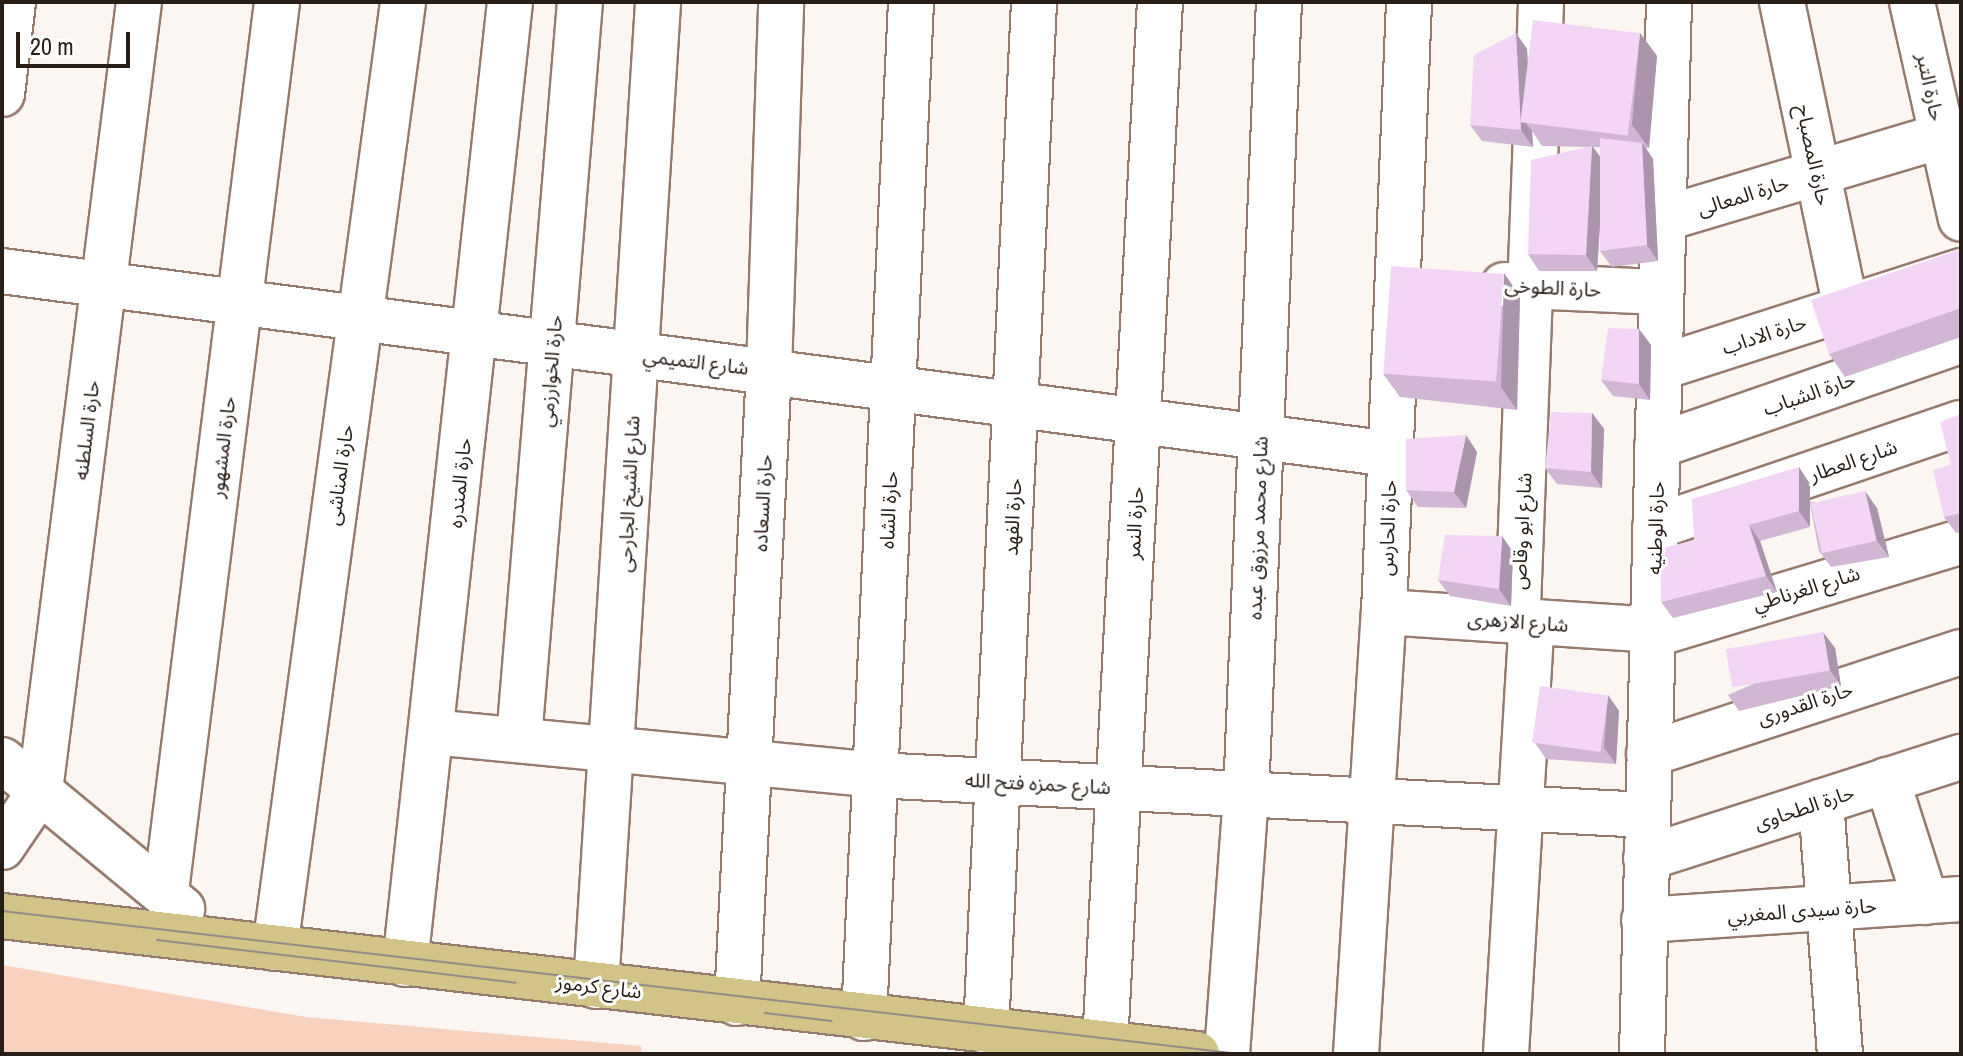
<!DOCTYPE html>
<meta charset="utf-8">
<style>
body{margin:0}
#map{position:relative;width:1963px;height:1056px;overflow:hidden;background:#fcf6f3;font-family:"Archivo Narrow","Noto Sans Arabic",sans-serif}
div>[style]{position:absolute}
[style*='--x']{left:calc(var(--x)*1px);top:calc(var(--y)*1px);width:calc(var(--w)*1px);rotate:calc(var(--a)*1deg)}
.green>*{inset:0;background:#f8d2bf}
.roads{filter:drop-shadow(2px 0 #957b6e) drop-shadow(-2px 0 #957b6e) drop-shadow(0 2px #957b6e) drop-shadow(0 -2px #957b6e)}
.minor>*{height:44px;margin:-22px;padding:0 22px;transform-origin:22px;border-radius:22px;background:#fff}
.major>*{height:44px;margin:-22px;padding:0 22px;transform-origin:22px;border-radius:22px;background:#d2c389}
.tram>*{height:2px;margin:-1px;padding:0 1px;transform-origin:1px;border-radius:1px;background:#938b87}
.wall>*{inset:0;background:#d1b7d4}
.shaded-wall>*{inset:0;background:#aa95ac}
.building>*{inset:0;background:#f3d5f6;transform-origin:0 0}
span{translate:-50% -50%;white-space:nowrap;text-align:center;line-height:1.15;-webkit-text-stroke:6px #fff;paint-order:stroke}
.street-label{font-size:20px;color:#281e18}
.frame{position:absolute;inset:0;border:4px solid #281e18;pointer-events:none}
.scale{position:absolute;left:16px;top:32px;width:114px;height:36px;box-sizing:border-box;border:4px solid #281e18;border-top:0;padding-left:10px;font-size:24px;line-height:28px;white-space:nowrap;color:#281e18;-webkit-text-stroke:6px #fff;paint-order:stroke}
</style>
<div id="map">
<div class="green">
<i style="clip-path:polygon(2px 965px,306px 1017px,641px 1046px,642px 1054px,2px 1054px)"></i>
</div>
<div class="roads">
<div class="minor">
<i style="--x:1782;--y:2;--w:313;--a:78.2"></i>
<i style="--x:1912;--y:2;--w:222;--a:77.3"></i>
<i style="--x:2;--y:94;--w:93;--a:-83.2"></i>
<i style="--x:1663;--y:219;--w:311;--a:-16.6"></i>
<i style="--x:2;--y:271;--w:1400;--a:7.51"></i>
<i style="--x:1504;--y:285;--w:157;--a:2.6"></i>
<i style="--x:1659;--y:368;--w:317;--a:-17.8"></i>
<i style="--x:1657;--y:446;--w:322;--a:-19.1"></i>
<i style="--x:1655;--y:527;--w:323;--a:-18.8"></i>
<i style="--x:1384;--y:612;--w:269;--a:3.8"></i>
<i style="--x:1652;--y:635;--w:323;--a:-16.8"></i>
<i style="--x:431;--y:732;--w:446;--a:5.5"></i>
<i style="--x:875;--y:775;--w:773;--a:2.97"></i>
<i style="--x:519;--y:739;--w:740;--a:-85.27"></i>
<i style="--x:1649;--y:754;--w:328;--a:-18.1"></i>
<i style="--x:2;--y:760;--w:234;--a:39.6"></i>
<i style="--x:1887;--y:780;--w:128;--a:72.3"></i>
<i style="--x:1821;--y:802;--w:253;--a:85.7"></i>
<i style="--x:2;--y:847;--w:68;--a:-55.8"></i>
<i style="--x:40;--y:791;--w:795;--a:-82.85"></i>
<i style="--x:1646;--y:858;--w:331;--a:-17.8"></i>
<i style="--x:166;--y:891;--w:896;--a:-82.88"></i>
<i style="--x:1644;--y:920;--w:318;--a:-3.8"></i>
<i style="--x:275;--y:948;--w:955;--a:-82.29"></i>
<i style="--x:405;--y:964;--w:968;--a:-83.77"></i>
<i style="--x:596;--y:986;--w:986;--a:-86.39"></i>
<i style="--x:737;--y:1003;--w:634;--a:-87.11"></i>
<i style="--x:769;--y:370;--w:368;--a:-88.1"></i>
<i style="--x:864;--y:1018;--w:1017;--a:-87.35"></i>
<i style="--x:986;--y:1031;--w:1030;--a:-87.33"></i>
<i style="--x:1105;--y:1044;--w:1043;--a:-86.98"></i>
<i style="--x:1227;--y:1054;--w:260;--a:-85.8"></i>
<i style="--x:1246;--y:795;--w:794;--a:-87.62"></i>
<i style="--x:1356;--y:1054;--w:443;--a:-86.4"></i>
<i style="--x:1384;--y:612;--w:611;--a:-87.65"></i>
<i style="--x:1506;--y:1054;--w:422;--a:-86.6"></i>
<i style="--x:1531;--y:633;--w:29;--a:-117"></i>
<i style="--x:1518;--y:607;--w:605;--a:-87.82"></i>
<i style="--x:1642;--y:1054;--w:1052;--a:-88.53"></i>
</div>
<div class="major">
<i style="--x:2;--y:916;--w:1203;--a:6.59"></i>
</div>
</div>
<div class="tram">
<i style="--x:2;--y:911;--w:1246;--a:6.59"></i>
<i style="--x:157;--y:940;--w:361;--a:6.8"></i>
<i style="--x:765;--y:1013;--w:67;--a:6.8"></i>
</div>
<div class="wall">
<i style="clip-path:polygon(evenodd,1516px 33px,1527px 49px,1529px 80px,1640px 33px,1657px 56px,1649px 148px,1646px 148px,1653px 159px,1658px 261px,1612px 267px,1600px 251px,1600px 222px,1597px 271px,1539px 271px,1528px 254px,1587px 147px,1542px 146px,1532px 131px,1533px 147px,1482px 141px,1470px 125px,1516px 33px,1593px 147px,1600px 147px,1600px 156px,1593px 147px)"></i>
<i style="clip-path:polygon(1961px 249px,1961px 337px,1845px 377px,1829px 354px)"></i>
<i style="clip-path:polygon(1520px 296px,1517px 410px,1400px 397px,1383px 374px)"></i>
<i style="clip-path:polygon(1639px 329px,1651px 345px,1650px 400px,1613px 396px,1601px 380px)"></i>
<i style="clip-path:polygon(1592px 413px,1604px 429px,1602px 488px,1557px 484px,1545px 468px)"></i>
<i style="clip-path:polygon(1961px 414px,1961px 532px,1956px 533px,1944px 517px)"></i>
<i style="clip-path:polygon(1477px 452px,1466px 508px,1418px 507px,1406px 490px)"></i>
<i style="clip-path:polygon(1810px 484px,1810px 502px,1877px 508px,1889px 557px,1831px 567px,1819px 551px,1810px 504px,1810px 527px,1760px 541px,1777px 592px,1673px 618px,1661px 602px,1694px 540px)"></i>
<i style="clip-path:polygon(1513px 552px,1511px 606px,1450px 596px,1438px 580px)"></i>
<i style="clip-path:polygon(1835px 648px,1841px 686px,1739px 711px,1728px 695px)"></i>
<i style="clip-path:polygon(1608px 695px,1619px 711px,1616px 764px,1546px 759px,1535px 743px)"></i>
</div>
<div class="shaded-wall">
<i style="clip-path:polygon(1516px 33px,1527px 49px,1531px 123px,1526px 123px,1532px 131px,1533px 147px,1521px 130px)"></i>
<i style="clip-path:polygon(1640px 33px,1657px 56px,1649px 148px,1632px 125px)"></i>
<i style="clip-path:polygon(1642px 143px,1653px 159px,1658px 261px,1647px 245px)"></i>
<i style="clip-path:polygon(1592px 146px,1604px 162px,1597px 271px,1586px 255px)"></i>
<i style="clip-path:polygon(1504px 273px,1520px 296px,1517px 410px,1501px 387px)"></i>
<i style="clip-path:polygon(1639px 329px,1651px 345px,1650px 400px,1639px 384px)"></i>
<i style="clip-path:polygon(1592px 413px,1604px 429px,1602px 488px,1591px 472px)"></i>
<i style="clip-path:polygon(1466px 435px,1477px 452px,1466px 508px,1454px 492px)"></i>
<i style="clip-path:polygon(1799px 467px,1810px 484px,1810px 527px,1799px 511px)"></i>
<i style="clip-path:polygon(1865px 491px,1877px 508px,1889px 557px,1877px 541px)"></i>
<i style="clip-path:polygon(1749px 525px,1760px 541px,1777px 592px,1766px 576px)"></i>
<i style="clip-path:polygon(1502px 536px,1513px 552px,1511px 606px,1499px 589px)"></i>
<i style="clip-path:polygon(1823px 632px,1835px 648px,1841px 686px,1830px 670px)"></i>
<i style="clip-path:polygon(1608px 695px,1619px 711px,1616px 764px,1604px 748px)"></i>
</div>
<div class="building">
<i style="left:1533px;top:20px;width:108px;height:103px;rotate:7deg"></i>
<i style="clip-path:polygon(1516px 33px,1521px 130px,1470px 125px,1474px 55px)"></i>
<i style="clip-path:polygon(1600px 138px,1642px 143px,1647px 245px,1600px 251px)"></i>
<i style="clip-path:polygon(1592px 146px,1586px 255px,1528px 254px,1531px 160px)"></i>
<i style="clip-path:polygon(1961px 249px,1961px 308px,1829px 354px,1811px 300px)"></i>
<i style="left:1391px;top:266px;width:113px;height:108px;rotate:4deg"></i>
<i style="clip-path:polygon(1608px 328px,1639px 329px,1639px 384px,1601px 380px)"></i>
<i style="clip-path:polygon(1551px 412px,1592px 413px,1591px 472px,1545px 468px)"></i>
<i style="clip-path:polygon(1961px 414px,1961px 513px,1944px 517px,1933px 470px,1951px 465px,1940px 422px)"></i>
<i style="clip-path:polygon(1466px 435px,1454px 492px,1406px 490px,1406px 439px)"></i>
<i style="clip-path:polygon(1799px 467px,1799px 511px,1749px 525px,1766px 576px,1661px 602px,1660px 549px,1694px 540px,1692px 499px)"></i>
<i style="left:1865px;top:491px;width:51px;height:56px;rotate:77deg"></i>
<i style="clip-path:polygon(1445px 535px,1502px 536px,1499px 589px,1438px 580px)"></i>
<i style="left:1823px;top:632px;width:39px;height:99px;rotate:80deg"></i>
<i style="left:1540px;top:686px;width:69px;height:57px;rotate:8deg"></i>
</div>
<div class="street-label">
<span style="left:1931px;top:87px;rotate:78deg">حارة التبر</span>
<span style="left:1814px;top:155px;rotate:78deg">حارة المصباح</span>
<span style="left:1743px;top:195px;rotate:-17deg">حارة المعالى</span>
<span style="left:1553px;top:287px;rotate:3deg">حارة الطوخى</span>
<span style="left:1764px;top:334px;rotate:-18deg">حارة الاداب</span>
<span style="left:696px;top:361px;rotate:7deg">شارع التميمي</span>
<span style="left:550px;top:371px;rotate:-85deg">حارة الخوارزمي</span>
<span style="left:1809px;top:393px;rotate:-19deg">حارة الشباب</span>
<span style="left:86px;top:430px;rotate:-83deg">حارة السلطنه</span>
<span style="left:222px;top:447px;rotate:-83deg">حارة المشهور</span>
<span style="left:1853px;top:460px;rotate:-19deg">شارع العطار</span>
<span style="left:339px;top:475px;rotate:-82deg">حارة المناشى</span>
<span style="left:459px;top:483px;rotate:-84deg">حارة المندره</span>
<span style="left:628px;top:494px;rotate:-87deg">شارع الشيخ الجارحى</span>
<span style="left:762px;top:503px;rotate:-87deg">حارة السعاده</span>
<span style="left:888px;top:510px;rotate:-87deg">حارة الشاه</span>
<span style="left:1012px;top:517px;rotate:-87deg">حارة الفهد</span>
<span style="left:1134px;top:523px;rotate:-87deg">حارة النمر</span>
<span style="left:1257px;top:528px;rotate:-88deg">شارع محمد مرزوق عبده</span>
<span style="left:1387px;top:528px;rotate:-88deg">حارة الحارس</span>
<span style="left:1655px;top:528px;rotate:-88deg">حارة الوطنيه</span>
<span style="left:1521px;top:531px;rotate:-87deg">شارع ابو وقاص</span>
<span style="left:1806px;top:588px;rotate:-17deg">شارع الغرناطي</span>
<span style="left:1518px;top:621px;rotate:4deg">شارع الازهرى</span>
<span style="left:1805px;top:703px;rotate:-18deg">حارة القدورى</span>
<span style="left:1038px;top:783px;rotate:3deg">شارع حمزه فتح الله</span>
<span style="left:1804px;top:807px;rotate:-18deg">حارة الطحاوى</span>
<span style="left:1802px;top:910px;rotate:-4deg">حارة سيدى المغربي</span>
<span style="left:599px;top:986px;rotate:7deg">شارع كرموز</span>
</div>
<div class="frame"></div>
<div class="scale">20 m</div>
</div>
